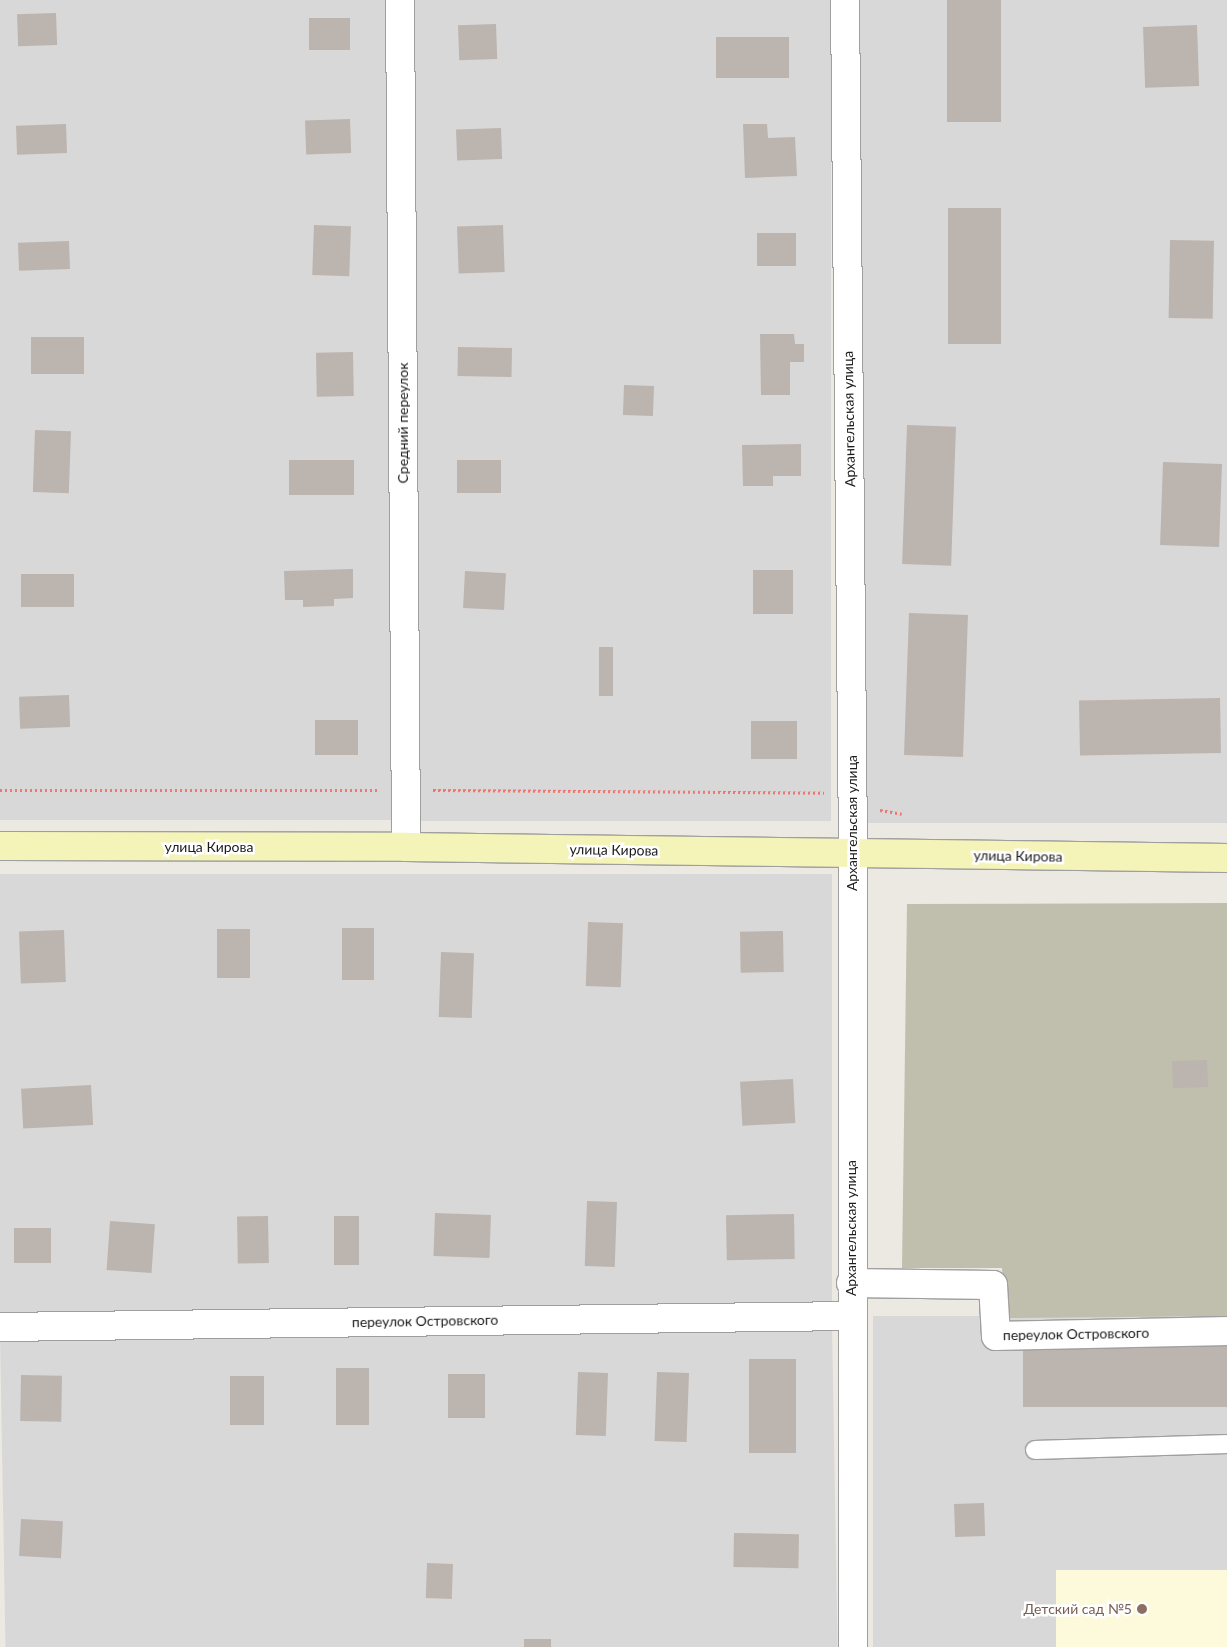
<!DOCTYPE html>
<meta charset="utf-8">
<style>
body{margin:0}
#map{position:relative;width:1227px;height:1647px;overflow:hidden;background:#ece8e2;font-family:Lato,sans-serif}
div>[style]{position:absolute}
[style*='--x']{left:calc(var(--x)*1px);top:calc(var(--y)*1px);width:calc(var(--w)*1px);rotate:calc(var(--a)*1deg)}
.residential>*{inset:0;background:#d9d8d8;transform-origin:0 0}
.education>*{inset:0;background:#fcfadb;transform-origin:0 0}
.construction>*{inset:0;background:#c0bfae}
.building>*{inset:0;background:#bcb4af;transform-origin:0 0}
.path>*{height:3px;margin-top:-1.5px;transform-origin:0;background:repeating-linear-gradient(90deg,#ee7771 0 2.5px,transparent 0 5px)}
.roads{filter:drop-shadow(1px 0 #9f9f9f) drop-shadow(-1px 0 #9f9f9f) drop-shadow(0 1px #9f9f9f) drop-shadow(0 -1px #9f9f9f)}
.service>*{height:18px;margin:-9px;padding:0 9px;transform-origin:9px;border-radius:9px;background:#fff}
.minor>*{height:28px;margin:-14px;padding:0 14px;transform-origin:14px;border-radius:14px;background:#fff}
.tertiary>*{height:28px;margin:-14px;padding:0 14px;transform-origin:14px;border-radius:14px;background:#fff}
.secondary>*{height:28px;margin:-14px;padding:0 14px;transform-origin:14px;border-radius:14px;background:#f4f3b8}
.dots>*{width:14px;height:14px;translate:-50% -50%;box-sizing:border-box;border:2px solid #fff;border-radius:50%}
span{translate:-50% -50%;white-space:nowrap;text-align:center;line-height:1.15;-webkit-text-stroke:5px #fff;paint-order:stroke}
.street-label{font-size:14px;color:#1b1b1b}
.education-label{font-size:14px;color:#785e54}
.right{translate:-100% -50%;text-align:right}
</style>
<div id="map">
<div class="residential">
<i style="left:0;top:0;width:392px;height:820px"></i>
<i style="left:409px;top:0;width:422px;height:821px"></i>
<i style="left:857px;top:0;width:370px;height:823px"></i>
<i style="left:0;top:874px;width:832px;height:444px"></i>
<i style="left:1227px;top:1316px;width:331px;height:354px;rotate:90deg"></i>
<i style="left:832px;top:1326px;width:321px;height:832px;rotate:89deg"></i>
</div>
<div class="education">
<i style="left:1056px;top:1570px;width:171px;height:77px"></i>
</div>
<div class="construction">
<i style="clip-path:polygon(1227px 903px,1227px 1316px,1005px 1318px,1002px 1268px,902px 1268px,907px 904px)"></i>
</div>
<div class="building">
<i style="left:947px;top:0;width:54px;height:122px"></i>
<i style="left:56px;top:13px;width:32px;height:39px;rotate:88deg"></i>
<i style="left:309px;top:18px;width:41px;height:32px"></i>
<i style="left:496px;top:24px;width:35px;height:38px;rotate:88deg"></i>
<i style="left:1197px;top:25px;width:61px;height:54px;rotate:88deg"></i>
<i style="left:716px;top:37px;width:73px;height:41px"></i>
<i style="left:350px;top:119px;width:34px;height:45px;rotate:88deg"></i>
<i style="left:66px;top:124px;width:29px;height:50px;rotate:88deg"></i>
<i style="clip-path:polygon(743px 124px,767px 124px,768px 138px,795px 137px,797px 176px,745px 178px)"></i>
<i style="left:501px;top:128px;width:31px;height:45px;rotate:88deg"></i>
<i style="left:948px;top:208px;width:53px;height:136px"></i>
<i style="left:314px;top:225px;width:37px;height:50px;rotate:2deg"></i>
<i style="left:503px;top:225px;width:47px;height:46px;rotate:88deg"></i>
<i style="left:757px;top:233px;width:39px;height:33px"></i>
<i style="left:1170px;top:240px;width:44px;height:78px;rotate:1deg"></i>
<i style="left:69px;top:241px;width:28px;height:51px;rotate:88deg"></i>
<i style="clip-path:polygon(760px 334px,794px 334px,795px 344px,804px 344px,804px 362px,790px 362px,790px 395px,761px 395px)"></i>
<i style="left:31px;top:337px;width:53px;height:37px"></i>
<i style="left:458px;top:347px;width:54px;height:29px;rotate:1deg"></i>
<i style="left:353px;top:352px;width:44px;height:37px;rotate:89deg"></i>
<i style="left:624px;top:385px;width:30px;height:30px;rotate:2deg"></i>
<i style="left:907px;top:425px;width:49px;height:139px;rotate:2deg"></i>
<i style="left:35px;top:430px;width:36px;height:62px;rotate:2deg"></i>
<i style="clip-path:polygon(801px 444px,801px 476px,773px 476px,773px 486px,743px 486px,742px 445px)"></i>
<i style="left:289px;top:460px;width:65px;height:35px"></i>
<i style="left:457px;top:460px;width:44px;height:33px"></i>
<i style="left:1163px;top:462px;width:59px;height:83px;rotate:2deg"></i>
<i style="clip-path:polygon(353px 569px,353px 598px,334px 599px,334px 606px,303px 607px,303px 600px,285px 600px,284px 571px)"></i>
<i style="left:753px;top:570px;width:40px;height:44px"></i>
<i style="left:465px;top:571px;width:41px;height:37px;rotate:3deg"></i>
<i style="left:21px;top:574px;width:53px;height:33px"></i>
<i style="left:909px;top:613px;width:59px;height:142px;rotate:2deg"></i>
<i style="left:599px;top:647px;width:14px;height:49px"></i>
<i style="left:69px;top:695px;width:32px;height:50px;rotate:88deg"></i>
<i style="left:1220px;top:698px;width:55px;height:141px;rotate:89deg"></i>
<i style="left:315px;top:720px;width:43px;height:35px"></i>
<i style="left:751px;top:721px;width:46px;height:38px"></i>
<i style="left:588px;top:922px;width:35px;height:64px;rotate:2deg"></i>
<i style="left:342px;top:928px;width:32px;height:52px"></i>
<i style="left:217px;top:929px;width:33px;height:49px"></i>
<i style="left:64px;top:930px;width:52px;height:45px;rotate:88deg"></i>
<i style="left:783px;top:931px;width:41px;height:43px;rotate:89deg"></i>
<i style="left:441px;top:952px;width:33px;height:65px;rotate:2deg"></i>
<i style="left:1207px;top:1060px;width:27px;height:35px;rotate:88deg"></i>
<i style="left:793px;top:1079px;width:44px;height:53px;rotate:87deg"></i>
<i style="left:91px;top:1085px;width:40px;height:70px;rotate:87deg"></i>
<i style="left:587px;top:1201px;width:30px;height:65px;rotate:2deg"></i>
<i style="left:435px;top:1213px;width:56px;height:43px;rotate:2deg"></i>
<i style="left:794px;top:1214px;width:45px;height:68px;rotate:89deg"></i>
<i style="left:268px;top:1216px;width:47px;height:31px;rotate:89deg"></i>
<i style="left:334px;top:1216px;width:25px;height:49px"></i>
<i style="left:110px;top:1221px;width:45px;height:49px;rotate:4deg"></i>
<i style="left:14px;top:1228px;width:37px;height:35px"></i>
<i style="left:1227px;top:1344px;width:63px;height:204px;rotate:90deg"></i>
<i style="left:749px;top:1359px;width:47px;height:94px"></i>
<i style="left:336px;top:1368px;width:33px;height:57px"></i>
<i style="left:578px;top:1372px;width:30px;height:63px;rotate:2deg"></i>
<i style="left:657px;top:1372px;width:32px;height:69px;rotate:2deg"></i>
<i style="left:448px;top:1374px;width:37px;height:44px"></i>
<i style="left:21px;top:1375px;width:41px;height:46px;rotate:1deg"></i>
<i style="left:230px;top:1376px;width:34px;height:49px"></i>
<i style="left:984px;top:1503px;width:33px;height:30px;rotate:88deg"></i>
<i style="left:21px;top:1519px;width:42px;height:37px;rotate:3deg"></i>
<i style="left:734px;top:1533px;width:65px;height:34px;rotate:1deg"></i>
<i style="left:427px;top:1563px;width:26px;height:35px;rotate:2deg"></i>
<i style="left:524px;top:1639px;width:27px;height:8px"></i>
</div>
<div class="path">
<i style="--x:0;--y:790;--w:377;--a:0"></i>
<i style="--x:433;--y:790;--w:391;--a:0.4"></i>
<i style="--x:880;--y:810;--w:22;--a:10"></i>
</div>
<div class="roads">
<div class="service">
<i style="--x:1035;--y:1450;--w:192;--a:-1.8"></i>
</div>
<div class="minor">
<i style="--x:400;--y:0;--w:847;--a:89.59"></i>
<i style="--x:845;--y:0;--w:854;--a:89.46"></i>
<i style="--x:851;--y:1283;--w:142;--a:0.8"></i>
<i style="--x:993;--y:1285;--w:51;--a:86.6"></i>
<i style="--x:996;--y:1336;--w:231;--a:-1.2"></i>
<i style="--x:0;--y:1327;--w:851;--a:-0.74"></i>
</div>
<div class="tertiary">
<i style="--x:853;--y:1647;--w:793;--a:-90"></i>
</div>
<div class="secondary">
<i style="--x:0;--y:846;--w:406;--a:0.1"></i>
<i style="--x:406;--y:847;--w:821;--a:0.77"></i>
</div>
</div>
<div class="dots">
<i style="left:1142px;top:1609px;background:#8d6e63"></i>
</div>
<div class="street-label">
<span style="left:849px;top:419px;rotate:-91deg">Архангельская улица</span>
<span style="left:403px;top:423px;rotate:-90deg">Средний переулок</span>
<span style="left:852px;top:823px;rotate:-90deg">Архангельская улица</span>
<span style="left:209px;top:847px">улица Кирова</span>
<span style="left:614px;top:850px;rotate:1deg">улица Кирова</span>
<span style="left:1018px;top:856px;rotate:1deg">улица Кирова</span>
<span style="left:851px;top:1228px;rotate:-90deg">Архангельская улица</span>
<span style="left:425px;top:1321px;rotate:-1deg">переулок Островского</span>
<span style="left:1076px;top:1334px;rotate:-1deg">переулок Островского</span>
</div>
<div class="education-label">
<span class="right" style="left:1132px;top:1609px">Детский сад №5</span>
</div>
</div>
